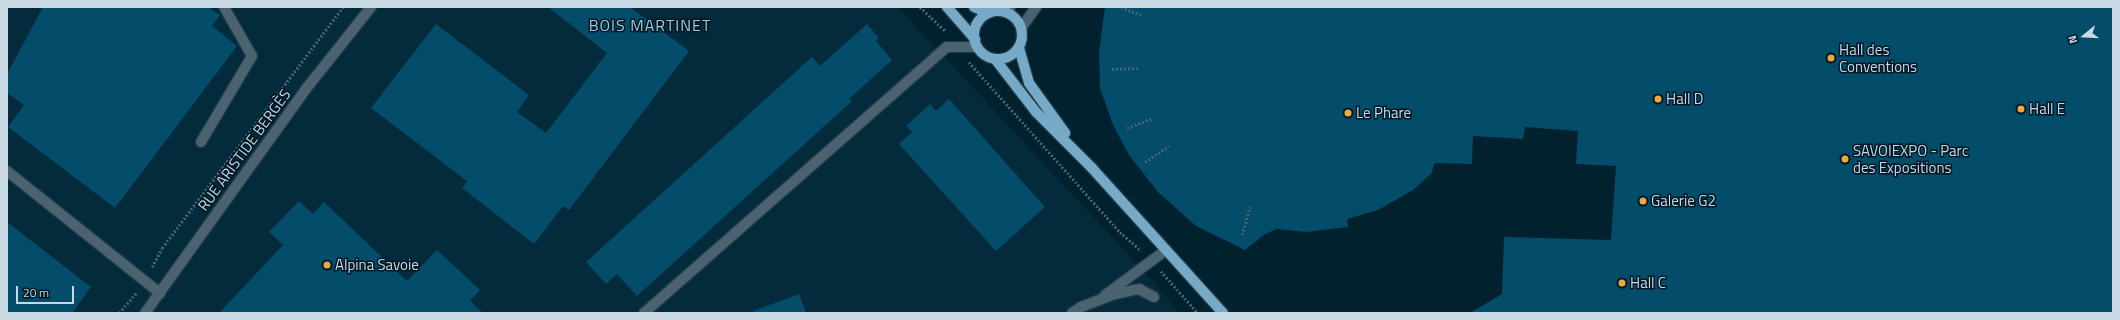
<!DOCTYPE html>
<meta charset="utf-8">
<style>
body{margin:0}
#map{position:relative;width:2120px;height:320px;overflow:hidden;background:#02212f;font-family:"Titillium Web",sans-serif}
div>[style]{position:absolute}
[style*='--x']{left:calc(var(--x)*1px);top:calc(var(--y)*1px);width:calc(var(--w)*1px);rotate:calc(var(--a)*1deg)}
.built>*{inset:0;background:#042b3c}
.building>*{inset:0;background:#034c6a}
.path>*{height:2.5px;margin-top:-1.25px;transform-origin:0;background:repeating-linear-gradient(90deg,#48616e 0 2px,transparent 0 4px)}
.roads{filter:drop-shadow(1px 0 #1e3b48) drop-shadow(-1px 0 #1e3b48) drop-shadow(0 1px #1e3b48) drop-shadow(0 -1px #1e3b48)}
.minor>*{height:10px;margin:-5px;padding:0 5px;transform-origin:5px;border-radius:5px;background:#4b6371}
.major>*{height:10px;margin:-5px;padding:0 5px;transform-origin:5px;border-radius:5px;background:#77aac6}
.major>.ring{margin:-5px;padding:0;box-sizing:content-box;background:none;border:10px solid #77aac6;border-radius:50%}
.dots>*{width:11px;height:11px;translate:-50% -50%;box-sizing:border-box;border:2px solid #001725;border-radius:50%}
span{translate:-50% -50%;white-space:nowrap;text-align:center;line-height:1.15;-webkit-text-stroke:3px #001725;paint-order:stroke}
.poi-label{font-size:15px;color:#c9d9e3}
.left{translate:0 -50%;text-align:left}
.street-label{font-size:15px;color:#c9d9e3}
.neighbourhood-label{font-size:16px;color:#a3c5d8;letter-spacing:1px}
.frame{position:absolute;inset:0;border:8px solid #c9d9e3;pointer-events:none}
.north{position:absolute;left:2064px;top:16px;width:40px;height:40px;-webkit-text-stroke:3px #001725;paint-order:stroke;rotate:252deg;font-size:11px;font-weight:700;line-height:16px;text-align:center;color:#c9d9e3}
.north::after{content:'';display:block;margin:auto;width:14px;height:18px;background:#c9d9e3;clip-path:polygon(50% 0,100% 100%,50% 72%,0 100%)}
.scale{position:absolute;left:16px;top:286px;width:58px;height:18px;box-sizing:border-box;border:2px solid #c9d9e3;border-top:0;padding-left:5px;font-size:12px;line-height:14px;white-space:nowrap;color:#c9d9e3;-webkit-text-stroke:3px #001725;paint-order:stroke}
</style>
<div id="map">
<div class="built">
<i style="clip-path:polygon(7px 7px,898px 7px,1152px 280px,1179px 313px,7px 313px)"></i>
</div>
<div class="building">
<i style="clip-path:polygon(43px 7px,208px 7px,220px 15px,212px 26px,237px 46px,115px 208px,8px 127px,24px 105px,7px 93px,7px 74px)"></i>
<i style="clip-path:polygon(548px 7px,630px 7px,689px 51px,569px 210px,563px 206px,534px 244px,462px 188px,467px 181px,371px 108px,436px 24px,529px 95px,517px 112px,546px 133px,607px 53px)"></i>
<i style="clip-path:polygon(1105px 7px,2113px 7px,2113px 313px,1470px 313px,1502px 294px,1504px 237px,1611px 240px,1616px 166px,1576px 164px,1578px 131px,1525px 127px,1523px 139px,1473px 136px,1472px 164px,1435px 163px,1431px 174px,1413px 190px,1378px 210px,1347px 219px,1348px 227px,1306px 232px,1277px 229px,1265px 234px,1245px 250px,1196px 226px,1158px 192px,1129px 155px,1113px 125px,1100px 88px,1099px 53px)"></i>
<i style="clip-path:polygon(867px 24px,879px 38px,876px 41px,892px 60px,849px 99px,852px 101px,637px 296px,617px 274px,606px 284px,586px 262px,812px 57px,820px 66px)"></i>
<i style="clip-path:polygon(949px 99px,1045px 207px,996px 251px,899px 144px,912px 132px,906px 126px,930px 104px,936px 111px)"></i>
<i style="clip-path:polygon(299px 201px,313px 214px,324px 202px,407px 281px,437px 250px,480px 290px,470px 301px,483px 313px,219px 313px,283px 245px,269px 232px)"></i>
<i style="clip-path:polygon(7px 222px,91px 287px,72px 313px,7px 313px)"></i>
<i style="clip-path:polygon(799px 294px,806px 313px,754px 313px,753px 311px)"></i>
</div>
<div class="path">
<i style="--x:920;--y:7;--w:35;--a:43"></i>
<i style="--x:1121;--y:7;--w:22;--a:21"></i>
<i style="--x:969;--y:62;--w:227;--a:48.4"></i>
<i style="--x:1120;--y:232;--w:28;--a:41"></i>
<i style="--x:1112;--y:69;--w:28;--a:-2"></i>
<i style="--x:1127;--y:128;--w:28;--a:-21"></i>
<i style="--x:1145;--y:162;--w:29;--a:-34"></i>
<i style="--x:1242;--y:235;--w:29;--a:-74"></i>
<i style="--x:152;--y:267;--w:21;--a:-62"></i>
<i style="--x:162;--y:248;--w:301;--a:-53.1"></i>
<i style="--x:1161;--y:271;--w:56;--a:48.6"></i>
<i style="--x:119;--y:313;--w:28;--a:-49"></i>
</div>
<div class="roads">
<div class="minor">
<i style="--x:1004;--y:12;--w:8;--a:-40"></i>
<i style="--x:1021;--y:28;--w:26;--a:-54"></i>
<i style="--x:201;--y:142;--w:100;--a:-59.3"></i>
<i style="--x:252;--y:56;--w:56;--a:-119.7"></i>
<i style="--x:7;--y:171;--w:196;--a:38.6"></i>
<i style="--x:1105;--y:295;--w:76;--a:-36.4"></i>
<i style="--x:145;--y:313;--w:276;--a:-54.3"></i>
<i style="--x:306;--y:89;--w:105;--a:-51.6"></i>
<i style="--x:644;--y:313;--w:403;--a:-41.3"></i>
<i style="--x:947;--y:47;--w:30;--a:0"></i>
<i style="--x:1072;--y:313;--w:11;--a:-34"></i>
<i style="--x:1081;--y:307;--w:36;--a:-21"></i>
<i style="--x:1115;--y:294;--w:25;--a:-12"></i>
<i style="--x:1139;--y:289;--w:17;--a:28"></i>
</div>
<div class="major">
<i style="--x:947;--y:7;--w:43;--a:48.8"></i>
<i style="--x:974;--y:7;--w:16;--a:22"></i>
<i class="ring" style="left:974px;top:11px;width:38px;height:38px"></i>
<i style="--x:1019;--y:48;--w:36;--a:74"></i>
<i style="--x:1029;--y:83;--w:62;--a:54.2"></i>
<i style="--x:995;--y:59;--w:67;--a:52.3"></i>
<i style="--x:1036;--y:112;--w:79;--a:45"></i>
<i style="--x:1092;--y:168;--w:195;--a:47.9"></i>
</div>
</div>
<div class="dots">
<i style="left:1831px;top:58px;background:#f1a63f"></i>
<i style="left:1658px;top:99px;background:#f1a63f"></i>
<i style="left:2021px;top:109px;background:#f1a63f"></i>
<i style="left:1348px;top:113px;background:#f1a63f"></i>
<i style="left:1845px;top:159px;background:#f1a63f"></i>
<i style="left:1643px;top:201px;background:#f1a63f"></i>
<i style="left:327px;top:265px;background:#f1a63f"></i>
<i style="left:1622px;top:283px;background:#f1a63f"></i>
</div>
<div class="poi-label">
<span class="left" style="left:1839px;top:58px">Hall des<br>Conventions</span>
<span class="left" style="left:1666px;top:99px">Hall D</span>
<span class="left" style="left:2029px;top:109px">Hall E</span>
<span class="left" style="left:1356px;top:113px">Le Phare</span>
<span class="left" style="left:1853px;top:159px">SAVOIEXPO - Parc<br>des Expositions</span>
<span class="left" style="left:1651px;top:201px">Galerie G2</span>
<span class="left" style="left:335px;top:265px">Alpina Savoie</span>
<span class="left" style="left:1630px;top:283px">Hall C</span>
</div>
<div class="street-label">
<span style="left:244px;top:150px;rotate:-54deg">RUE ARISTIDE BERGÈS</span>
</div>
<div class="neighbourhood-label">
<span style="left:650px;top:25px">BOIS MARTINET</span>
</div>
<div class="frame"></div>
<div class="north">N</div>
<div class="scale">20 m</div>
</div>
